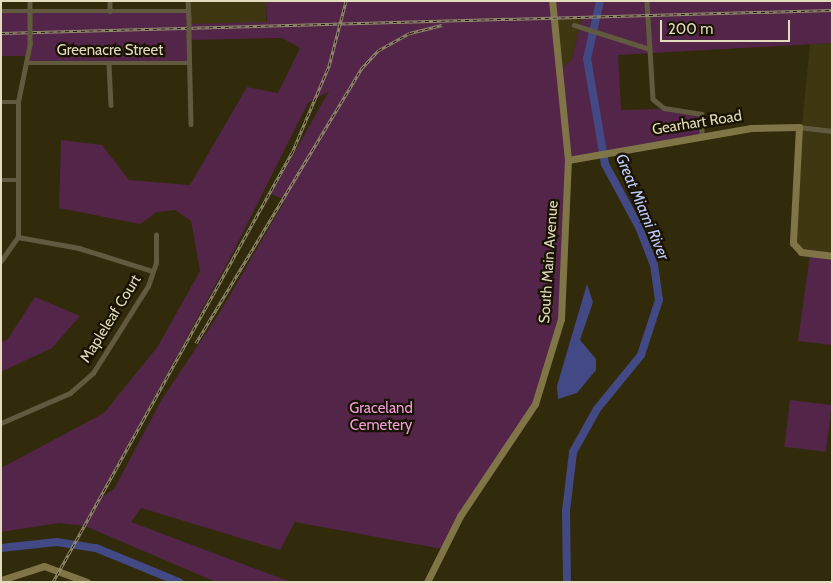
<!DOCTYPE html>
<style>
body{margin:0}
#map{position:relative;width:833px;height:583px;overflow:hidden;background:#312a0b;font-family:Cabin,sans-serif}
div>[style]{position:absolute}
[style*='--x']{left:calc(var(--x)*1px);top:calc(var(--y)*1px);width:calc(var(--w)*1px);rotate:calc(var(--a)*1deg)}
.built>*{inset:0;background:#3f3612;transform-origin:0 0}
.green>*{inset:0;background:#532549;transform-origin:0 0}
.water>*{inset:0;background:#424984}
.river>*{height:8px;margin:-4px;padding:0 4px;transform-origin:4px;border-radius:4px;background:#424984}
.street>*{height:4.5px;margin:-2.25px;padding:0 2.25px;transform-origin:2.25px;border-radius:2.25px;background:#615a3e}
.secondary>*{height:7px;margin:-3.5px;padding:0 3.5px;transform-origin:3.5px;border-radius:3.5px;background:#807547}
.rail>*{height:3px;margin-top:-1.5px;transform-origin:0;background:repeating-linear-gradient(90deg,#181200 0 4px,#938c6e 0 8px);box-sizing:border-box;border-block:1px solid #938c6e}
.street-bridge>*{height:4.5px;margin:-2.25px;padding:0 2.25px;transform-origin:2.25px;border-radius:2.25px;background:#615a3e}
span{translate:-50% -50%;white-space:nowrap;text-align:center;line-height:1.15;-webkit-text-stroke:4.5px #181200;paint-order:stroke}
.street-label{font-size:15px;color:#e2dbbe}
.park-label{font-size:15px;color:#f29edd}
.water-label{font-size:16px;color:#bec8fe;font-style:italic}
.frame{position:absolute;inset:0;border:2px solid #e2dbbe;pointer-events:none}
.scale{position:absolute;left:660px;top:20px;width:130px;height:22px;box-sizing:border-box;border:2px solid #e2dbbe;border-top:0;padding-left:6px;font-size:15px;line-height:18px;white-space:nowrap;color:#e2dbbe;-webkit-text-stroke:4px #181200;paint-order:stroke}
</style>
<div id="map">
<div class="built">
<i style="left:188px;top:1px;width:78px;height:23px"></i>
<i style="clip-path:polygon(554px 19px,582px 19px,572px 59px,561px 69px)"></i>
<i style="clip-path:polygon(832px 43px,832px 256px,801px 252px,791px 237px,810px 44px)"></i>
</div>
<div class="green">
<i style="clip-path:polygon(evenodd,266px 1px,832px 1px,832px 43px,618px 55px,621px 110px,659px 109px,697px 115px,701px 116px,702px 135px,568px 160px,561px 319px,535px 404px,442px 549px,295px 522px,280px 550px,141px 508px,131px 522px,291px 582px,216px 582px,85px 526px,60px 523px,1px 532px,1px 468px,104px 413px,158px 346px,200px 271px,191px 221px,175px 210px,157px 212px,140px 224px,59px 208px,61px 140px,102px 145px,129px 180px,190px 185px,247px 87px,278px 93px,300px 48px,282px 38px,190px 40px,190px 63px,29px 63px,31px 56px,1px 56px,1px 11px,189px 11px,189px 24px,267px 22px,266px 1px,554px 19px,582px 19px,572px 59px,561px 69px,554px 19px,266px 1px,329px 91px,271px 194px,285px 200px,222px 309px,162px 399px,114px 489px,99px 499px,89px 517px,230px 258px,308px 103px,329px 91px)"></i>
<i style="clip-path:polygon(810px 254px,832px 256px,832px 345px,798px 341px)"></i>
<i style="clip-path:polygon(35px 297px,80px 316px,52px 348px,1px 372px,1px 341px,7px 340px)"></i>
<i style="left:790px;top:400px;width:42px;height:47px;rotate:7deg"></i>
</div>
<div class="water">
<i style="clip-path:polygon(587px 284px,593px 302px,580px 340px,596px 359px,596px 370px,577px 393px,558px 399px,557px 386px)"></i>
</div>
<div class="river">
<i style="--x:1;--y:548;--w:56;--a:-6.1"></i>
<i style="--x:57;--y:542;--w:39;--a:9"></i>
<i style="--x:96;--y:548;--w:90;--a:22.3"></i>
<i style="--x:567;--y:582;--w:71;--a:-90.8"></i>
<i style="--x:566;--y:511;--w:59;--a:-83.2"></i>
<i style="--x:573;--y:452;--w:49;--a:-60.8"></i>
<i style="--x:597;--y:409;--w:70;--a:-50.8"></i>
<i style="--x:641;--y:355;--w:58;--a:-71.9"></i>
<i style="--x:659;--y:300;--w:35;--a:-98"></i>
<i style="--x:654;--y:265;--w:41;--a:-111.5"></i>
<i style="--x:639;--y:227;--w:72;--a:-118.4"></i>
<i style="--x:605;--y:164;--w:107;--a:-99.7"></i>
<i style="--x:587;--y:59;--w:59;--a:-77.4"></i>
</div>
<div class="street">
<i style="--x:30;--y:1;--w:17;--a:90"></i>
<i style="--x:110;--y:1;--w:10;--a:90"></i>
<i style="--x:188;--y:1;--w:17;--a:87"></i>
<i style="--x:647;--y:1;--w:98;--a:86.5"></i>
<i style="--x:653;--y:99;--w:14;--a:39"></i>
<i style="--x:664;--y:108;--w:38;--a:9"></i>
<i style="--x:702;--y:114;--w:21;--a:90"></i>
<i style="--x:1;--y:11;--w:188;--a:0"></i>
<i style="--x:574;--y:25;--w:77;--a:17.5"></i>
<i style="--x:189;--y:36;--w:88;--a:88.7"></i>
<i style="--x:29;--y:63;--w:161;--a:0"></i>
<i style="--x:109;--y:64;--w:41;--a:87.2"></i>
<i style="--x:1;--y:102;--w:17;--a:0"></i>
<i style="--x:799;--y:127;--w:33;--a:7"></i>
<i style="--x:1;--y:180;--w:17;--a:0"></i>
<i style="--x:18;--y:237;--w:62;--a:10.2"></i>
<i style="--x:79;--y:248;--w:77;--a:17.3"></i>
<i style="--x:1;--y:261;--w:29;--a:-55"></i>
<i style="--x:18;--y:237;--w:135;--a:-90"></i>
<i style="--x:18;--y:102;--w:60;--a:-78.5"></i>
<i style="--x:1;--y:423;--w:75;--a:-23.5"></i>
<i style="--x:70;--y:393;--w:30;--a:-41"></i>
<i style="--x:93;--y:373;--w:103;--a:-57.7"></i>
<i style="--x:148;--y:286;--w:24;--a:-71"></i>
<i style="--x:156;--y:263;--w:28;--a:-90"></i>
</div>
<div class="secondary">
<i style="--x:568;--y:160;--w:186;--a:-9.9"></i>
<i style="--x:751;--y:128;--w:48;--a:-1.2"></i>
<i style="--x:799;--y:127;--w:116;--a:93"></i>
<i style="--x:793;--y:243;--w:12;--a:48"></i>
<i style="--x:801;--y:252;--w:31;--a:7"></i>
<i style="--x:1;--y:580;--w:45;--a:-18"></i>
<i style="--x:44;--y:566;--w:46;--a:20.4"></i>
<i style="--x:427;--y:582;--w:74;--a:-63.4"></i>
<i style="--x:460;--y:516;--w:135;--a:-56.2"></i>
<i style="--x:535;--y:404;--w:89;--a:-73"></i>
<i style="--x:561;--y:319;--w:159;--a:-87.5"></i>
<i style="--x:568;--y:160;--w:160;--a:-95.7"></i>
</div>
<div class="rail">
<i style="--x:1;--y:33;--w:831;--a:-1.59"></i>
<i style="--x:196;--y:343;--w:320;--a:-58.9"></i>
<i style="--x:361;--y:69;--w:26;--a:-47"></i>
<i style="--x:379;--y:50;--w:35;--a:-29"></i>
<i style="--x:410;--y:33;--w:33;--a:-14"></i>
<i style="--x:53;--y:582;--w:491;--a:-60.9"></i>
<i style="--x:292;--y:153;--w:95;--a:-67"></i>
<i style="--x:329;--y:66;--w:67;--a:-75.3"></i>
</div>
<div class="street-bridge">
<i style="--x:30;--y:18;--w:25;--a:90"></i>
<i style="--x:189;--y:18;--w:18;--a:90"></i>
</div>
<div class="street-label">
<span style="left:110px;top:51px">Greenacre Street</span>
<span style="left:697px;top:123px;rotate:-9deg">Gearhart Road</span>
<span style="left:549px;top:262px;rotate:-86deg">South Main Avenue</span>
<span style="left:111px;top:319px;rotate:-58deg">Mapleleaf Court</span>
</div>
<div class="park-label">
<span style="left:381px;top:417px">Graceland<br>Cemetery</span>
</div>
<div class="water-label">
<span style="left:642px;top:207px;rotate:67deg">Great Miami River</span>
</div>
<div class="frame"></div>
<div class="scale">200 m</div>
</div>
